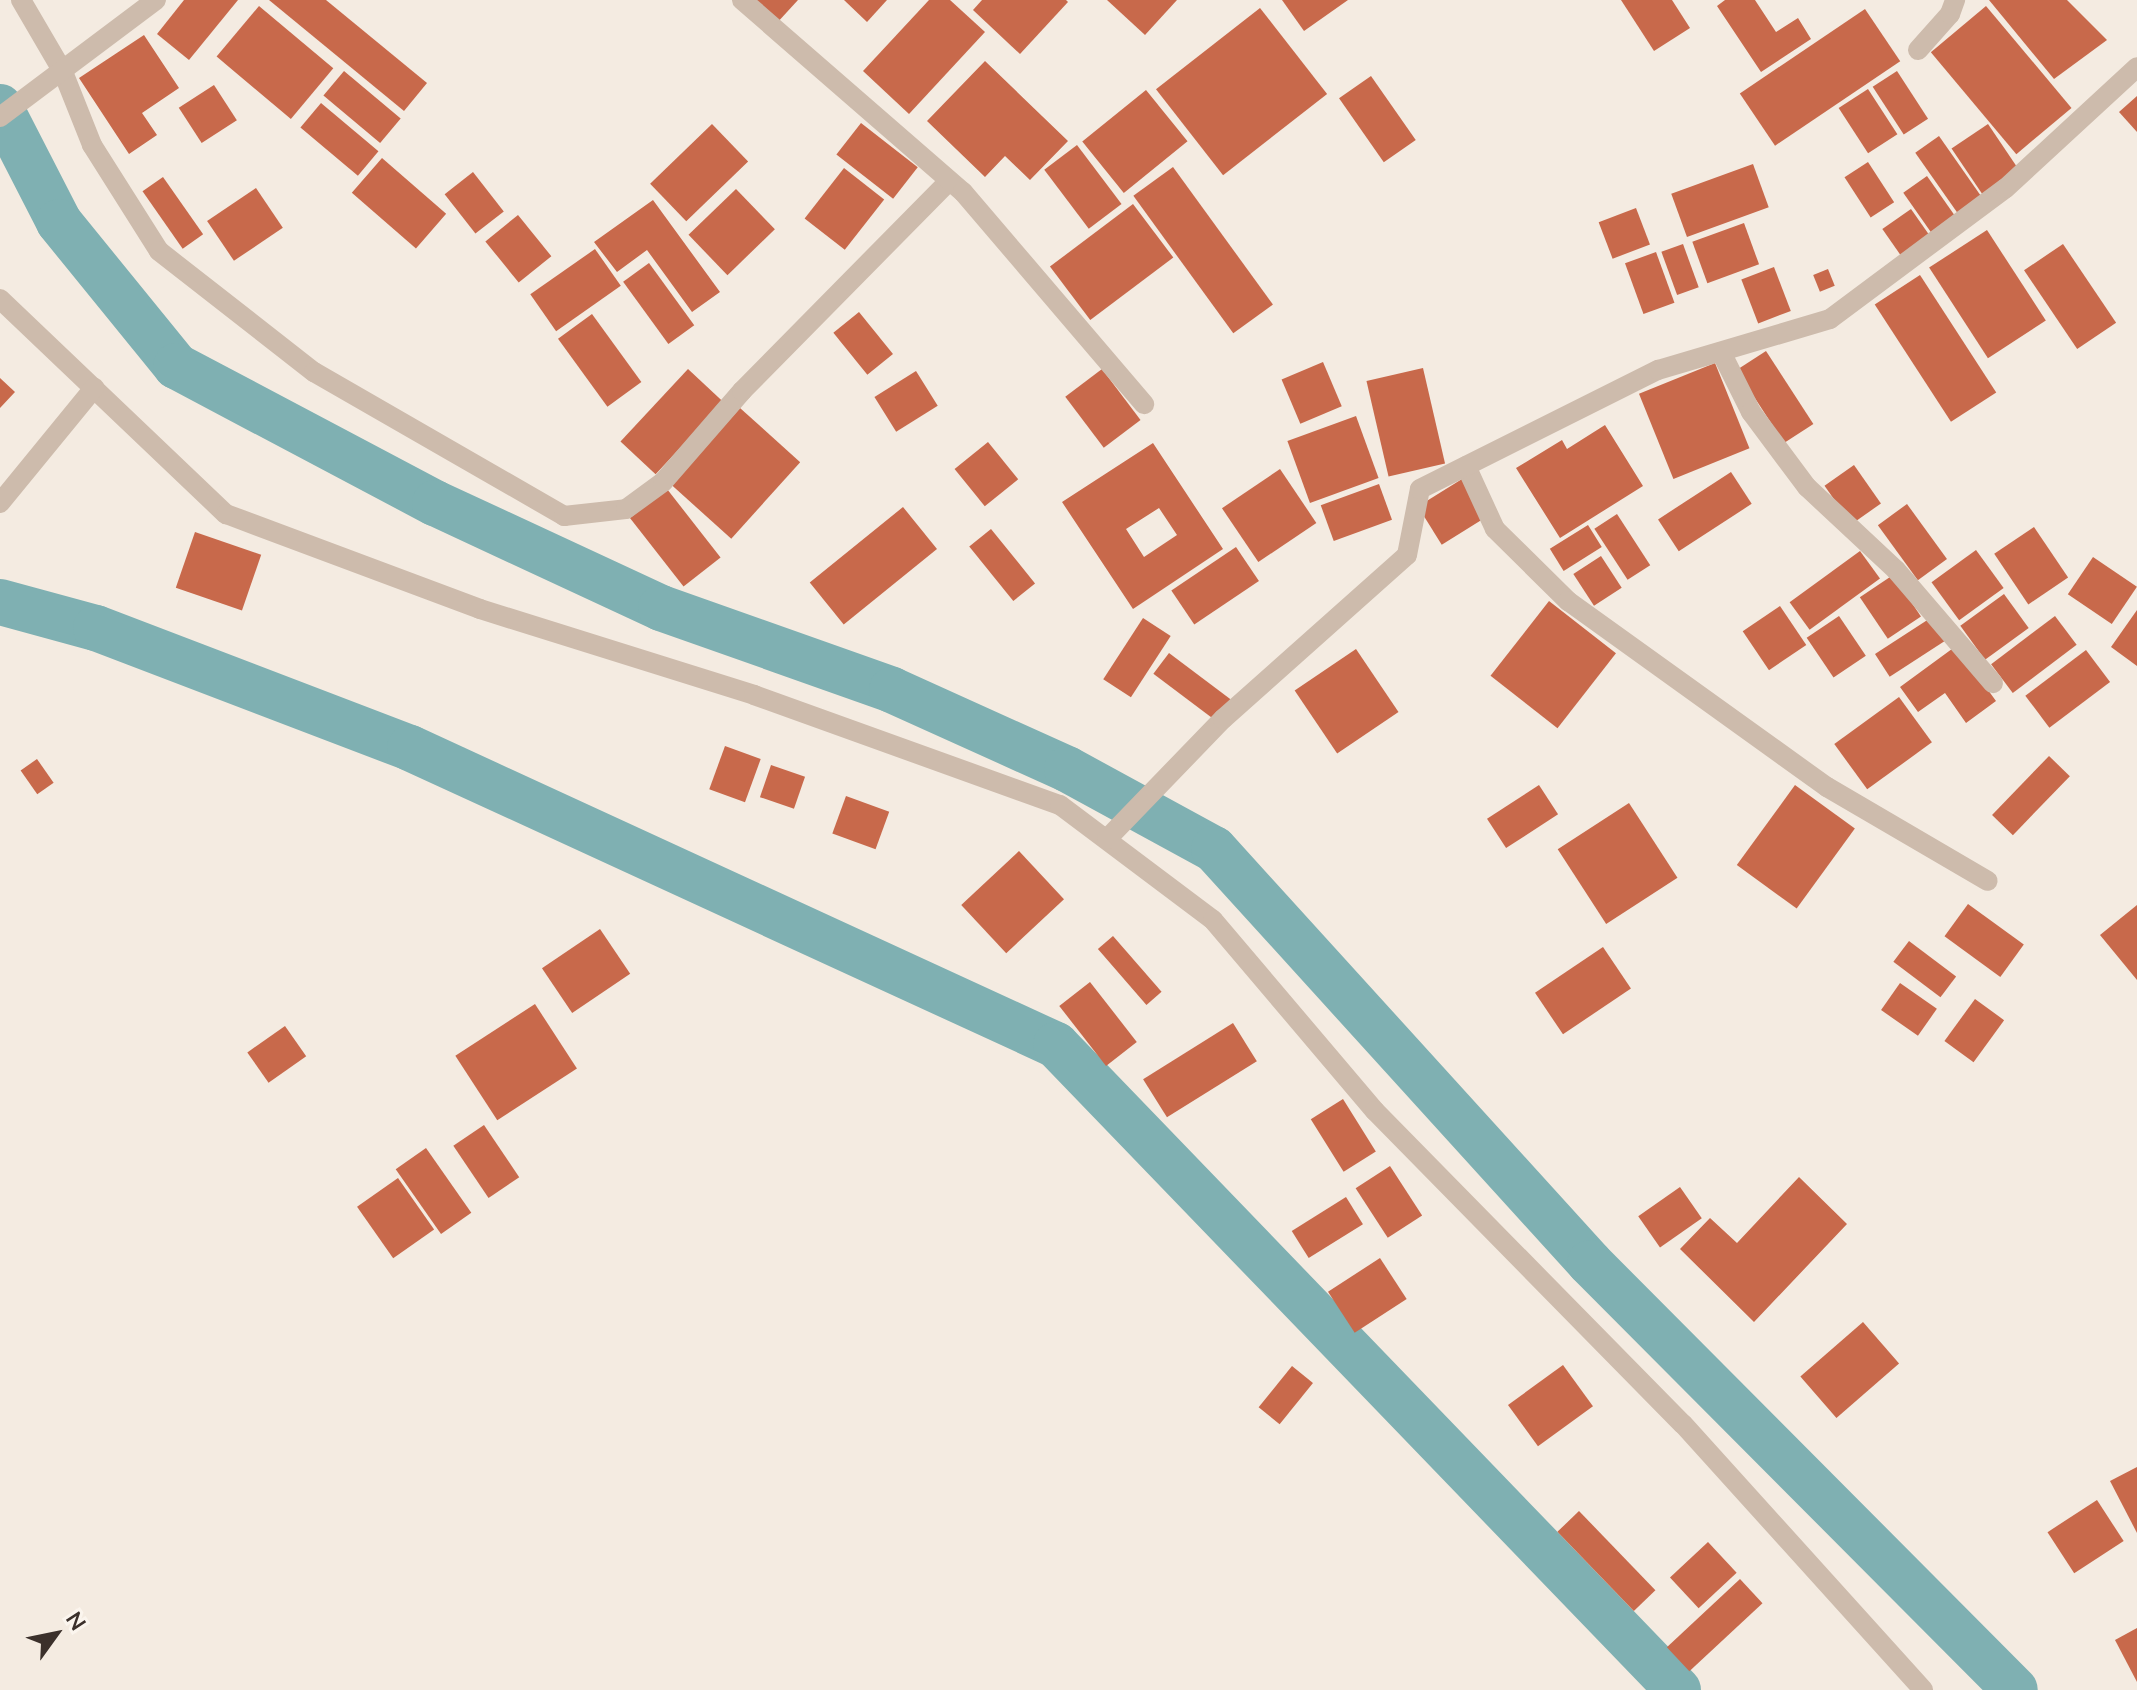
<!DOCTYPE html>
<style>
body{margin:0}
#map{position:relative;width:2137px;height:1690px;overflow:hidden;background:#f4ebe1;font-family:Mulish,sans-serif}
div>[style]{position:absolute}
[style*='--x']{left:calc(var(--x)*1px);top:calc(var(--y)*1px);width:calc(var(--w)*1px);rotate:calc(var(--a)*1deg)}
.canal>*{height:46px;margin:-23px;padding:0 23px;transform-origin:23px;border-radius:23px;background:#7fb0b2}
.building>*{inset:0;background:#c8694b;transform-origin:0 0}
.minor>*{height:20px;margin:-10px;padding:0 10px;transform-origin:10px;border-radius:10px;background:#cdbbac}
span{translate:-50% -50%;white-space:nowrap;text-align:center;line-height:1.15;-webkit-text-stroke:6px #fbf5ee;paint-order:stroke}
.north{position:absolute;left:16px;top:1594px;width:80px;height:80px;-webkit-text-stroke:6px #fbf5ee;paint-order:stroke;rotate:57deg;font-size:22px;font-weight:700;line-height:32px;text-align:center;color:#3b302b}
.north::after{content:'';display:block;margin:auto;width:28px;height:36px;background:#3b302b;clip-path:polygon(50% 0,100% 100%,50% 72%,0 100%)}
</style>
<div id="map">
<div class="canal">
<i style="--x:0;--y:107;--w:129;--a:62.8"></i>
<i style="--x:59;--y:222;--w:186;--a:50.9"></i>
<i style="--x:176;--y:366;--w:293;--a:27.9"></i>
<i style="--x:435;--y:503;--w:249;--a:24.9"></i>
<i style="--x:661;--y:608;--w:245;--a:19.5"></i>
<i style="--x:892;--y:690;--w:192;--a:24.3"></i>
<i style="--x:1067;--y:769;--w:167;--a:28.6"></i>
<i style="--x:1214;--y:849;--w:559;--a:47.75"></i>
<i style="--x:1590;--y:1263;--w:602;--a:45.13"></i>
<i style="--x:0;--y:602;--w:99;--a:15.2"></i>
<i style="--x:96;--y:628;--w:336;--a:20.9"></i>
<i style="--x:410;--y:748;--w:711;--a:24.69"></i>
<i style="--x:1056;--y:1045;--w:896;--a:46.04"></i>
</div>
<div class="building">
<i style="clip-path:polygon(184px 0,238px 0,189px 60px,157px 34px)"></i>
<i style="clip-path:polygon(269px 0,326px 0,427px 83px,404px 111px)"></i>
<i style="clip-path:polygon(749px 0,798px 0,776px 24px)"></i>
<i style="clip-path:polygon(844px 0,887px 0,867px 22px)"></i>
<i style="clip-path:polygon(929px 0,950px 0,985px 32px,909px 114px,863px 71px)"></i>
<i style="clip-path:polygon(982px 0,1066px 0,1068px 2px,1020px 54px,973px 10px)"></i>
<i style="clip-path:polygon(1107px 0,1177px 0,1145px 35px)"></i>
<i style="clip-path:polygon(1282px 0,1348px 0,1304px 31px)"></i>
<i style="clip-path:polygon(1621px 0,1672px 0,1690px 28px,1654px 51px)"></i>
<i style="clip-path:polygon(1725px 0,1755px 0,1776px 32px,1798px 18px,1811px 39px,1761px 72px,1717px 6px)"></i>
<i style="clip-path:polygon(1989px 0,2067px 0,2107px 40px,2054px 79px)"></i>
<i style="left:259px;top:6px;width:97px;height:66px;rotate:40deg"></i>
<i style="left:1986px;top:6px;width:133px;height:72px;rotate:50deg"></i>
<i style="left:1260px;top:8px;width:109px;height:132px;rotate:52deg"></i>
<i style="left:1865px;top:9px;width:63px;height:151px;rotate:56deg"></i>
<i style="clip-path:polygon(144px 35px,179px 88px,142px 113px,157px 135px,129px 154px,79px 78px)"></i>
<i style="clip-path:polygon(985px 61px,1068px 141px,1030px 180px,1005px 156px,985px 177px,927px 121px)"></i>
<i style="left:344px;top:71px;width:74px;height:32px;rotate:40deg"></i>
<i style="left:1897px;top:71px;width:57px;height:29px;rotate:57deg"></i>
<i style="left:1371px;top:76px;width:78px;height:39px;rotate:55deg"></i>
<i style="left:214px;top:85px;width:42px;height:42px;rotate:57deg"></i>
<i style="left:1868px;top:89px;width:54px;height:35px;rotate:57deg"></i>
<i style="left:1146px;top:90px;width:66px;height:82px;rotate:51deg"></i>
<i style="clip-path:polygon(2137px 96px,2137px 132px,2119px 112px)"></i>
<i style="left:321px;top:103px;width:75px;height:32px;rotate:40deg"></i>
<i style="left:861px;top:123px;width:72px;height:40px;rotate:38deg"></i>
<i style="left:712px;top:124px;width:52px;height:86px;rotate:46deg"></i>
<i style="left:1988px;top:124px;width:57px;height:44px;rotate:56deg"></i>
<i style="left:1939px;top:136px;width:78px;height:29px;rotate:55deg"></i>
<i style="left:1077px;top:145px;width:74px;height:41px;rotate:53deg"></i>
<i style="left:382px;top:158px;width:85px;height:46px;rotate:41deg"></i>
<i style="left:1868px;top:162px;width:48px;height:28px;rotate:57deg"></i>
<i style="left:1753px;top:164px;width:46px;height:87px;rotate:70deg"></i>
<i style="left:1173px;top:167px;width:170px;height:49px;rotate:54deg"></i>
<i style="left:844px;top:168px;width:51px;height:64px;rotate:38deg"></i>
<i style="left:473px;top:172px;width:50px;height:36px;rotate:52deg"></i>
<i style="left:1927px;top:176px;width:52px;height:29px;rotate:55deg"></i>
<i style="left:163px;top:177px;width:70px;height:25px;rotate:55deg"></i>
<i style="left:256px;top:188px;width:48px;height:59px;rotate:56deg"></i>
<i style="left:736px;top:189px;width:56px;height:66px;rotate:46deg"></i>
<i style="clip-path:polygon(653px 200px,720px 292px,692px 312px,647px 250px,617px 272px,594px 242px)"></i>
<i style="left:1133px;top:204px;width:67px;height:104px;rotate:53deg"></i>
<i style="left:1636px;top:208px;width:39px;height:40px;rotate:69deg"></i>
<i style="left:1911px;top:209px;width:37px;height:35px;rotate:55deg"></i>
<i style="left:518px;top:215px;width:53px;height:42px;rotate:51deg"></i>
<i style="left:1744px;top:223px;width:44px;height:55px;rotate:70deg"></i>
<i style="left:1987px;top:230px;width:108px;height:69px;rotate:57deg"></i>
<i style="left:1683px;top:244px;width:46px;height:23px;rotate:70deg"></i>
<i style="left:2063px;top:244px;width:95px;height:47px;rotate:56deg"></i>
<i style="left:595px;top:249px;width:45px;height:79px;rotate:55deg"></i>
<i style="left:1656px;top:252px;width:54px;height:33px;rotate:70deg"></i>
<i style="left:649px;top:263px;width:77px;height:32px;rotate:54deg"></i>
<i style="left:1774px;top:267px;width:47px;height:35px;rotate:69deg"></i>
<i style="left:1828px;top:269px;width:18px;height:16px;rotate:68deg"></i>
<i style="left:1920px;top:275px;width:140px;height:54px;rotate:57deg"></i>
<i style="left:859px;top:312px;width:54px;height:33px;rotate:51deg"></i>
<i style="left:592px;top:314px;width:84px;height:42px;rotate:54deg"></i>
<i style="left:1766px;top:351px;width:87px;height:35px;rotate:57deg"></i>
<i style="left:1323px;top:362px;width:48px;height:45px;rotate:67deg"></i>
<i style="left:1715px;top:363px;width:92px;height:82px;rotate:68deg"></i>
<i style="left:1423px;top:368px;width:98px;height:58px;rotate:77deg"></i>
<i style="left:688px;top:369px;width:48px;height:99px;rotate:43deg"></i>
<i style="left:1102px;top:369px;width:64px;height:46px;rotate:53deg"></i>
<i style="left:916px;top:371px;width:41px;height:49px;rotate:58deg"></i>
<i style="clip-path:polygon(0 378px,15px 392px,0 408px)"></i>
<i style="left:740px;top:408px;width:81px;height:103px;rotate:42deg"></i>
<i style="left:1356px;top:416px;width:66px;height:73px;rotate:70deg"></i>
<i style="clip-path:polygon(1605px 425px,1643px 486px,1560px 538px,1516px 468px,1562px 440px,1567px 449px)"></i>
<i style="left:988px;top:442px;width:48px;height:43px;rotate:51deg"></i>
<i style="clip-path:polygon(evenodd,1153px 443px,1223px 549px,1133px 609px,1062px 502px,1153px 443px,1159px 508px,1177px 535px,1144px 557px,1126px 529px,1159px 508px)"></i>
<i style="left:1854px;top:465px;width:47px;height:36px;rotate:55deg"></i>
<i style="left:1280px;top:469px;width:65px;height:70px;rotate:56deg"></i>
<i style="left:1731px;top:472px;width:38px;height:87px;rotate:57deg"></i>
<i style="left:1462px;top:479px;width:45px;height:52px;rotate:58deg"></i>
<i style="left:1379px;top:484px;width:38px;height:62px;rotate:70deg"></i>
<i style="left:667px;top:489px;width:87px;height:47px;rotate:52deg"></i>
<i style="left:1907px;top:504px;width:68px;height:36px;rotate:54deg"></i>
<i style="left:903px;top:507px;width:54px;height:120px;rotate:51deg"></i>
<i style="left:1617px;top:514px;width:61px;height:27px;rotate:57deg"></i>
<i style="left:1588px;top:525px;width:26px;height:45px;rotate:58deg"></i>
<i style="left:2034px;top:527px;width:61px;height:48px;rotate:56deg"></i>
<i style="left:991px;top:529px;width:70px;height:28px;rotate:51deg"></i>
<i style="left:195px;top:532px;width:70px;height:59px;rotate:19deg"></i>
<i style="left:1236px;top:547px;width:41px;height:78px;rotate:56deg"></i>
<i style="left:1976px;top:550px;width:47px;height:55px;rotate:54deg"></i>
<i style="left:1860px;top:551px;width:34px;height:87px;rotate:54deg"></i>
<i style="left:1601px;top:556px;width:38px;height:33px;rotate:57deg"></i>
<i style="left:2093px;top:557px;width:53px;height:45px;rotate:34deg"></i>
<i style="left:1893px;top:575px;width:50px;height:40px;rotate:56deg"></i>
<i style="left:2004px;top:594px;width:42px;height:54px;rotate:54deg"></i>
<i style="left:1549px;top:601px;width:85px;height:95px;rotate:38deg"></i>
<i style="left:1780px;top:606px;width:47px;height:45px;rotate:56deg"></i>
<i style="clip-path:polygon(2137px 610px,2137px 666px,2111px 647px)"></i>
<i style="left:1839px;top:616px;width:48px;height:39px;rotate:56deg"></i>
<i style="left:2055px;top:616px;width:36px;height:80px;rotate:53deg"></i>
<i style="left:1932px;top:617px;width:27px;height:68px;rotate:57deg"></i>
<i style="left:1143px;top:618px;width:33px;height:73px;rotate:33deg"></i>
<i style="clip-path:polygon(1956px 646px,1996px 701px,1966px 723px,1945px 693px,1918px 712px,1900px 687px)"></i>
<i style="left:1356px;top:649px;width:76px;height:74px;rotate:56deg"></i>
<i style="left:2086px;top:650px;width:40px;height:76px;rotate:53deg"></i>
<i style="left:1169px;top:653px;width:77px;height:26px;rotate:37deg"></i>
<i style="left:1899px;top:697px;width:56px;height:80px;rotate:54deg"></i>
<i style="left:725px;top:746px;width:38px;height:46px;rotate:20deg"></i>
<i style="left:2049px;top:756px;width:29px;height:82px;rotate:44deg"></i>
<i style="left:37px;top:759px;width:29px;height:20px;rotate:55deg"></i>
<i style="left:771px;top:765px;width:36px;height:34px;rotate:19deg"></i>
<i style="left:1539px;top:785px;width:35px;height:62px;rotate:57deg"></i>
<i style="left:1795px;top:785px;width:74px;height:99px;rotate:36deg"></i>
<i style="left:846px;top:796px;width:46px;height:40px;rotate:20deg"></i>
<i style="left:1629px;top:803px;width:89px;height:85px;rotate:57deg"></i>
<i style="left:1019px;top:851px;width:66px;height:79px;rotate:47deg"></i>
<i style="left:1968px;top:904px;width:69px;height:40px;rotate:36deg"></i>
<i style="clip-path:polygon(2137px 905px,2137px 980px,2100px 935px)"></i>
<i style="left:600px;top:929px;width:54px;height:70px;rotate:56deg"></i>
<i style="left:1113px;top:936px;width:74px;height:20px;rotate:49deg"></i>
<i style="left:1909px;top:941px;width:59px;height:26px;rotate:37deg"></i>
<i style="left:1603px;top:947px;width:50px;height:82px;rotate:56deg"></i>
<i style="left:1090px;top:982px;width:76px;height:39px;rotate:52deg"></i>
<i style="left:1900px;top:983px;width:45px;height:33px;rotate:35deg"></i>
<i style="left:1975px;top:999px;width:36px;height:52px;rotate:36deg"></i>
<i style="left:535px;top:1004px;width:77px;height:95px;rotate:57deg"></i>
<i style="left:1233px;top:1023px;width:45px;height:106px;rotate:58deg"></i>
<i style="left:285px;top:1026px;width:37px;height:46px;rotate:55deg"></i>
<i style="left:1343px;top:1099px;width:62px;height:38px;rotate:58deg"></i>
<i style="left:484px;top:1125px;width:63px;height:37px;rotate:56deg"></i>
<i style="left:426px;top:1148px;width:79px;height:37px;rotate:55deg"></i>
<i style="left:1390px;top:1166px;width:59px;height:41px;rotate:57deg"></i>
<i style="clip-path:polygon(1799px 1177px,1847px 1224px,1754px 1322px,1680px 1249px,1710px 1218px,1737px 1243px)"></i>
<i style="left:398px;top:1178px;width:63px;height:50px;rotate:55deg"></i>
<i style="left:1680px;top:1187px;width:38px;height:51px;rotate:55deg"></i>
<i style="left:1346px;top:1197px;width:32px;height:64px;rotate:58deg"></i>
<i style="left:1380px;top:1258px;width:49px;height:62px;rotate:57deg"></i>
<i style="left:1863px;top:1322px;width:55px;height:83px;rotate:49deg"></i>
<i style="left:1563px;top:1365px;width:51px;height:68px;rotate:54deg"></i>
<i style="left:1292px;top:1366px;width:27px;height:53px;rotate:39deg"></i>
<i style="clip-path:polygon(2137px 1467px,2137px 1533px,2110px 1481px)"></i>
<i style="left:2097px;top:1500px;width:49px;height:59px;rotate:57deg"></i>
<i style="left:1579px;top:1511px;width:110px;height:30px;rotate:46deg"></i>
<i style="left:1708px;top:1542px;width:42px;height:52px;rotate:47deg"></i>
<i style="left:1740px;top:1579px;width:33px;height:100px;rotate:47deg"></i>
<i style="clip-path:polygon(2137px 1628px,2137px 1682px,2115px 1640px)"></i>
</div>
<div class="minor">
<i style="--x:21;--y:0;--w:83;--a:59.7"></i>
<i style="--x:63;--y:72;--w:79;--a:68.3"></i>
<i style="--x:92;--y:145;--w:125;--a:57.7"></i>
<i style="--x:159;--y:251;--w:197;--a:38"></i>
<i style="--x:314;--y:372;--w:289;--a:29.9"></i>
<i style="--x:564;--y:516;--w:62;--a:-6.4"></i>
<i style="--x:626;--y:509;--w:46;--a:-36.1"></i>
<i style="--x:663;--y:482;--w:121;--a:-49"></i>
<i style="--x:742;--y:391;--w:295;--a:-45.4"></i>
<i style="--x:742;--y:0;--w:293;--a:41"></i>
<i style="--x:963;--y:192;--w:279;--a:49.5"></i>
<i style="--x:1918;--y:50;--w:48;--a:-48.4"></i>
<i style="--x:1950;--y:14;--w:15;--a:-70"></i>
<i style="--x:0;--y:117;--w:195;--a:-36.9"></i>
<i style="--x:0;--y:299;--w:312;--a:43.6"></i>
<i style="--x:226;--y:514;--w:271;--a:20.5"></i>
<i style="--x:480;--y:609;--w:287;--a:17.4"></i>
<i style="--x:754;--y:695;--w:325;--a:19.8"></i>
<i style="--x:1060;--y:805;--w:191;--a:36.9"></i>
<i style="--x:1213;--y:920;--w:250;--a:49.7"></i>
<i style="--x:1375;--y:1111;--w:439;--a:45.5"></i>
<i style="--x:1683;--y:1424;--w:358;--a:47.9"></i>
<i style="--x:1721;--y:352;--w:67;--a:63.4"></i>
<i style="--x:1751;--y:412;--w:94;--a:53.3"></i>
<i style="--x:1807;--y:487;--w:122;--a:43"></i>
<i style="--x:1896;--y:570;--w:149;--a:49.4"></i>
<i style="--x:1466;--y:466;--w:69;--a:65.3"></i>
<i style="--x:1495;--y:529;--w:103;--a:44.6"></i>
<i style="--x:1568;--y:601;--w:319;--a:35.7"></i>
<i style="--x:1827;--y:787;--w:186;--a:30.3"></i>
<i style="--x:0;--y:503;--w:149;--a:-50.7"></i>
<i style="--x:1107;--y:839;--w:167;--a:-46"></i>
<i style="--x:1223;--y:719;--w:246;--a:-41.7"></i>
<i style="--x:1407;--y:555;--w:67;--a:-78.9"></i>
<i style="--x:1420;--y:489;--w:266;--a:-26.6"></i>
<i style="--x:1658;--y:370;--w:179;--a:-16.5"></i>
<i style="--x:1830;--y:319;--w:219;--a:-36.7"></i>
<i style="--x:2006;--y:188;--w:178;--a:-42.7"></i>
</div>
<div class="north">N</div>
</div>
